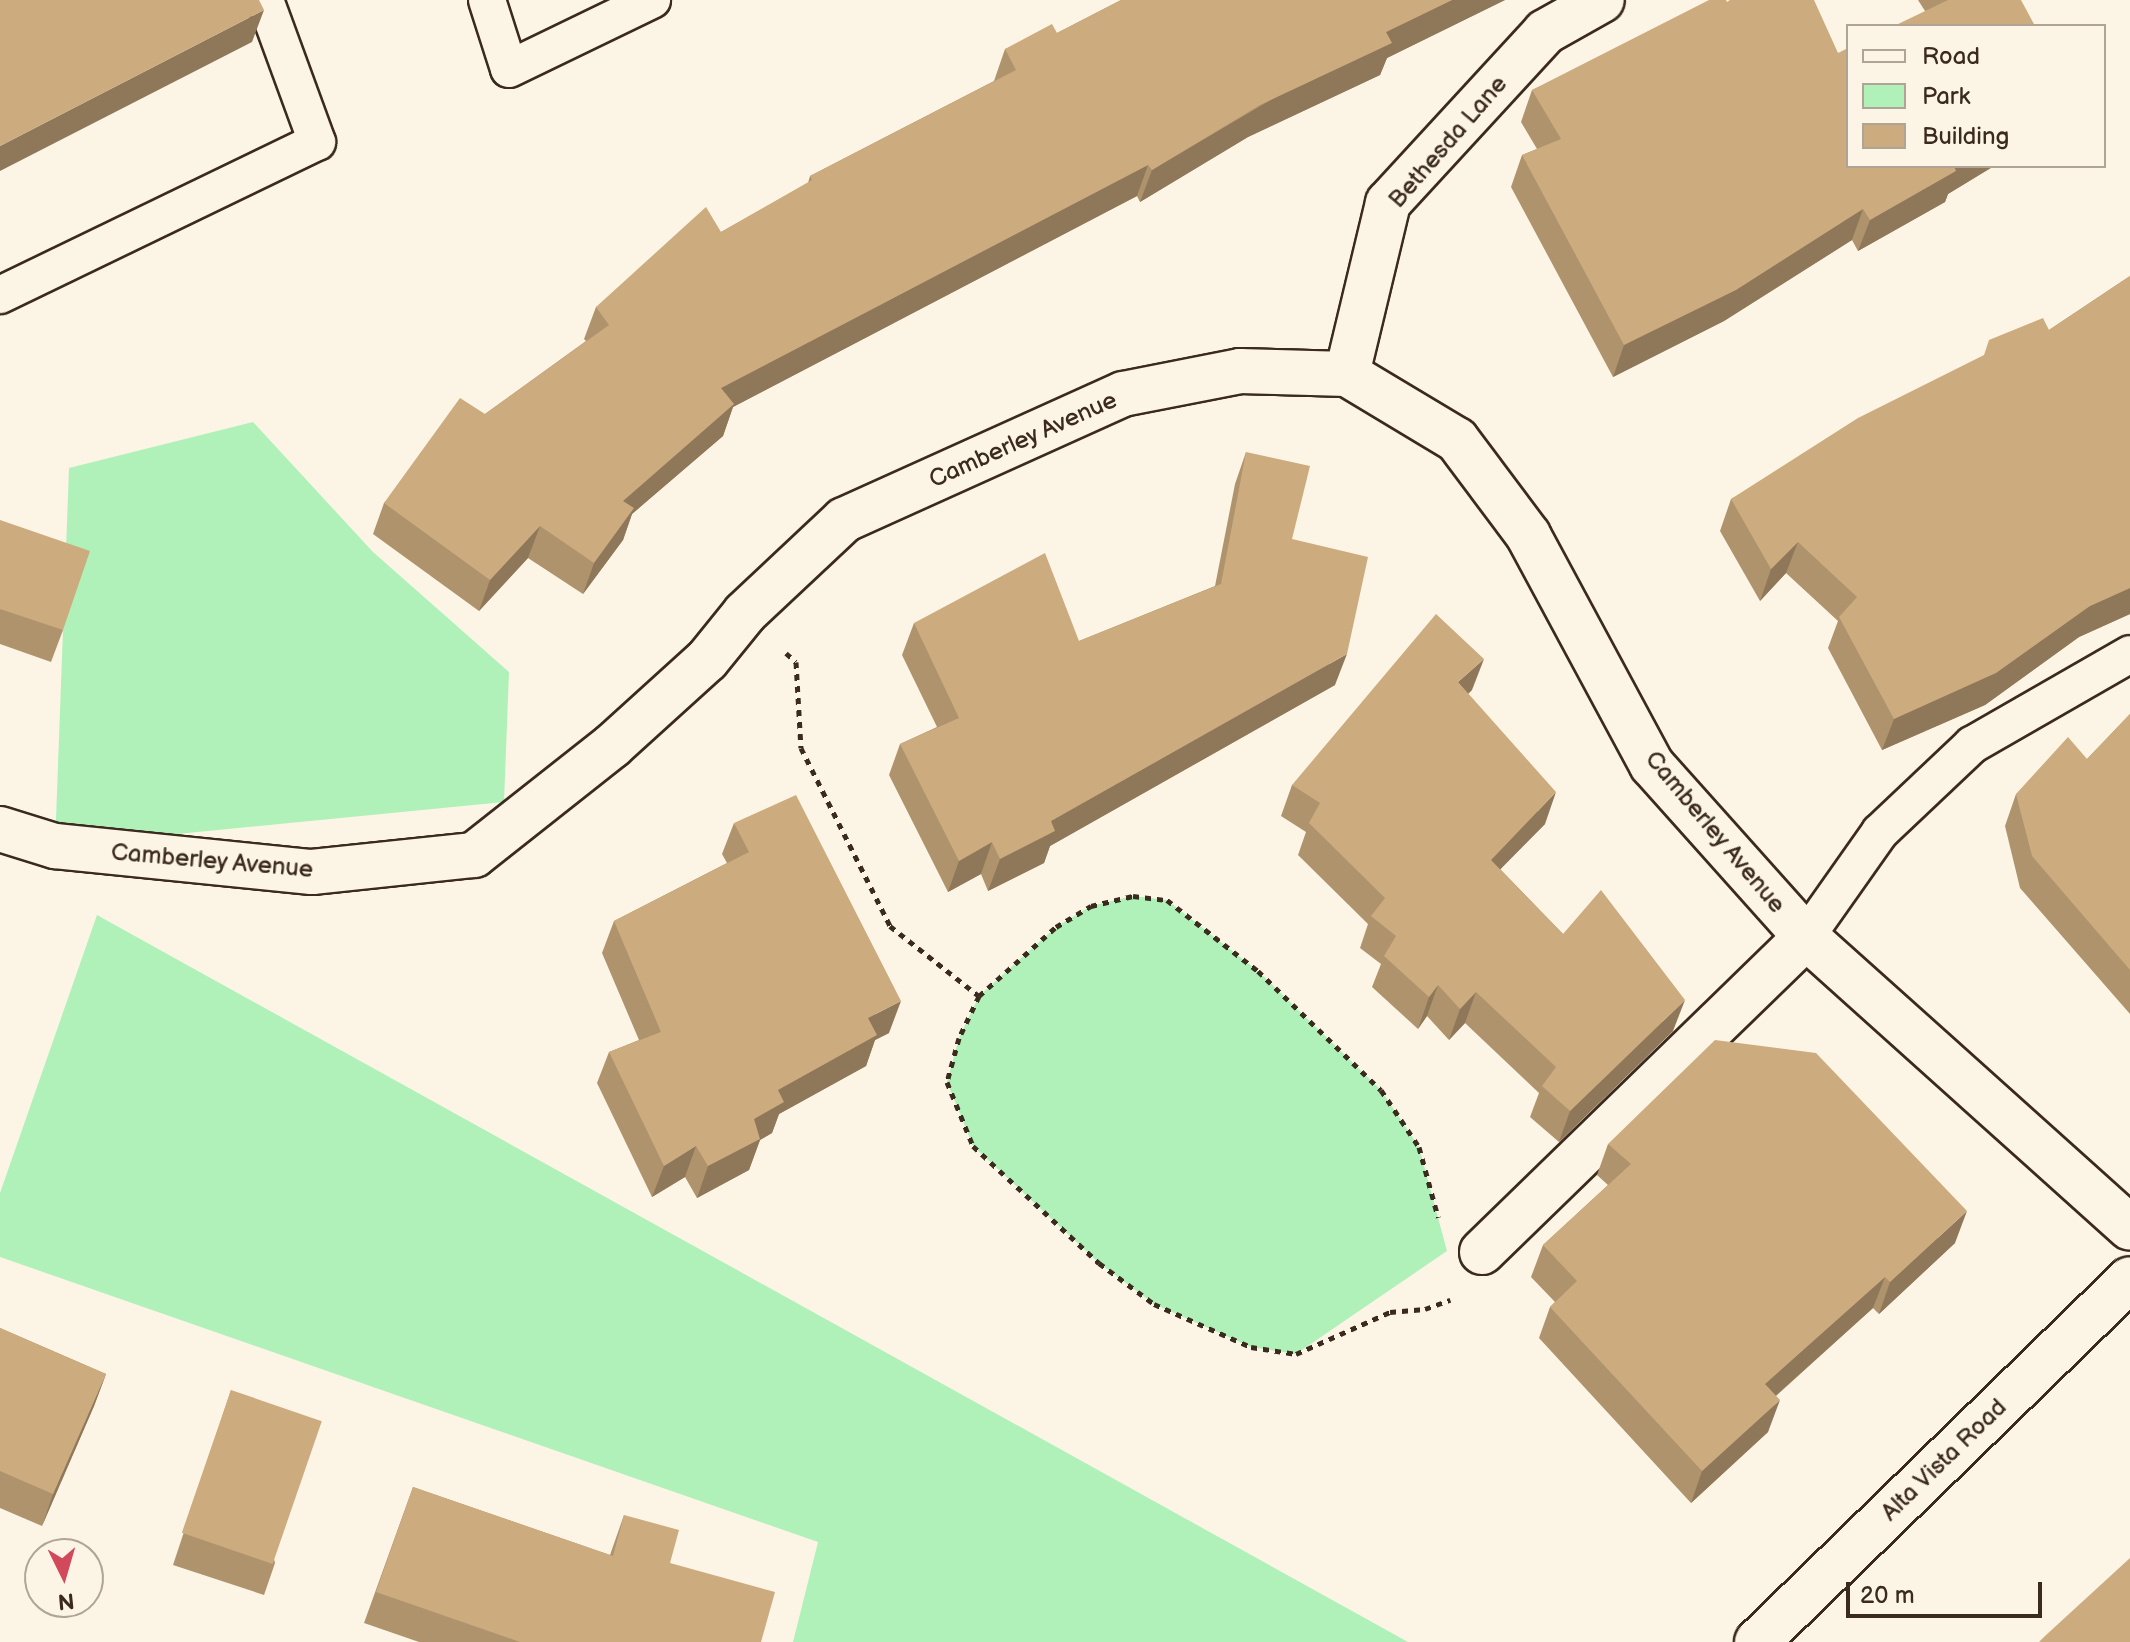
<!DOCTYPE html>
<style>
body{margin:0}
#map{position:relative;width:2130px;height:1642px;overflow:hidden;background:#fcf5e5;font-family:"Balsamiq Sans",sans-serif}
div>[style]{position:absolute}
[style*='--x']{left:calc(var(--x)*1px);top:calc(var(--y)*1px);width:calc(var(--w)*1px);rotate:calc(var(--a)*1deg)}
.green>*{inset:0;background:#b0f1b9}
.path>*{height:5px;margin-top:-2.5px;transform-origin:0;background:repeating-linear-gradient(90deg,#3b2a1e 0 6px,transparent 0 12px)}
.roads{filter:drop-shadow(2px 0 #3b2a1e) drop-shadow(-2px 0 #3b2a1e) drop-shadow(0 2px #3b2a1e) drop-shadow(0 -2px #3b2a1e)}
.lane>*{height:36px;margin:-18px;padding:0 18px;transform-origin:18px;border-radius:18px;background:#fcf5e5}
.street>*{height:44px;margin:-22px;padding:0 22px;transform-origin:22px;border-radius:22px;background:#fcf5e5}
.wall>*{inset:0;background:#af936d}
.shaded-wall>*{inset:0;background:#8f7859}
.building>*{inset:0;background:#ccab7f;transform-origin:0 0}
span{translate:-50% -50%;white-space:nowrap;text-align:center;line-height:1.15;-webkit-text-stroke:8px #fcf5e5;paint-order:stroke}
.street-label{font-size:24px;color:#3b2a1e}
.legend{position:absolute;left:1846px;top:24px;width:260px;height:144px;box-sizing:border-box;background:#fcf5e5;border:2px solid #afa495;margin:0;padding:10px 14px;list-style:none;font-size:24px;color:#3b2a1e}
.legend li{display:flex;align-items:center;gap:16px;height:40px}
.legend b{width:40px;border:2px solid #afa495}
.north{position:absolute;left:24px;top:1538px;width:80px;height:80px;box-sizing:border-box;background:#fcf5e5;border:2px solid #afa495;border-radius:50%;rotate:175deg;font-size:22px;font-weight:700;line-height:32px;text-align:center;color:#3b2a1e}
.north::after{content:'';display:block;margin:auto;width:28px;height:36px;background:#d1495b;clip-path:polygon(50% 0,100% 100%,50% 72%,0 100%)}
.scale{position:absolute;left:1846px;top:1582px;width:196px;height:36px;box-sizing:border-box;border:4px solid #3b2a1e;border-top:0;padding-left:10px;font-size:24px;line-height:28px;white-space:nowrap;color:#3b2a1e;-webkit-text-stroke:6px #fcf5e5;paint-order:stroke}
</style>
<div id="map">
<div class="green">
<i style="clip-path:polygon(253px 422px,373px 552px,509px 672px,504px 802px,55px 846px,69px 468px)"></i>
<i style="clip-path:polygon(1133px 896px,1167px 900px,1258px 971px,1381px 1090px,1419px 1147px,1447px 1251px,1296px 1354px,1251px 1347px,1154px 1304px,1099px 1263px,973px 1146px,947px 1082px,959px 1038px,979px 996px,1056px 927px,1091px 906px)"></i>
<i style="clip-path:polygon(97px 915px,1408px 1642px,793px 1642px,818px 1542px,0 1257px,0 1193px)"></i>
</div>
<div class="path">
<i style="--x:786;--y:653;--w:13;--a:42"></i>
<i style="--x:796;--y:662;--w:86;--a:86.7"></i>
<i style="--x:801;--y:748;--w:199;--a:63.4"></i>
<i style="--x:890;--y:926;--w:113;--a:38.2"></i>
<i style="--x:979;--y:996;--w:47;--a:115.5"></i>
<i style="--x:959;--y:1038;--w:46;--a:105.3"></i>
<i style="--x:947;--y:1082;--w:69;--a:67.9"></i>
<i style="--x:973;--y:1146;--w:172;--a:42.9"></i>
<i style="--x:1099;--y:1263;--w:69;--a:36.7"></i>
<i style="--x:1154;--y:1304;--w:106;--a:23.9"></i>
<i style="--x:1251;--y:1347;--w:46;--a:8.8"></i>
<i style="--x:1296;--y:1354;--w:103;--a:-24.1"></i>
<i style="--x:1390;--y:1312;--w:35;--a:-5"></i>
<i style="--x:1425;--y:1309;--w:27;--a:-20"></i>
<i style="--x:979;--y:996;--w:103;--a:-41.9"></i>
<i style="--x:1056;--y:927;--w:41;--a:-31"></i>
<i style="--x:1091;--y:906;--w:43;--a:-13.4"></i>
<i style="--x:1133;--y:896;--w:34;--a:7"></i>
<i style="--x:1167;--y:900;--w:115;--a:38"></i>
<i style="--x:1258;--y:971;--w:171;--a:44.1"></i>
<i style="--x:1381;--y:1090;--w:69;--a:56.3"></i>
<i style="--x:1419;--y:1147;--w:73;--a:74.8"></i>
</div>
<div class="roads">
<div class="lane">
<i style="--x:487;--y:0;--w:72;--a:72.3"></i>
<i style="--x:509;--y:69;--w:159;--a:-25.8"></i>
<i style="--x:0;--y:295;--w:352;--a:-25.8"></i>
<i style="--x:317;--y:142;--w:151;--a:-110.1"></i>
<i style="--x:1806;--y:937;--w:128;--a:-54.8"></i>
<i style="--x:1880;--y:832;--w:127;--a:-43.4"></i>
<i style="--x:1972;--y:745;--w:182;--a:-29.9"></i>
</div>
<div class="street">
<i style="--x:1347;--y:374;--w:176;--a:-76.5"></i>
<i style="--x:1388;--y:203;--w:232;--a:-47.4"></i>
<i style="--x:1545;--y:32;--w:65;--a:-29.3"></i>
<i style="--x:0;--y:829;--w:58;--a:17.2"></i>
<i style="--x:55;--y:846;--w:258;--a:5.8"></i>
<i style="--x:312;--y:872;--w:163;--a:-6"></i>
<i style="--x:474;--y:855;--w:176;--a:-38.3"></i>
<i style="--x:612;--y:746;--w:128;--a:-42.2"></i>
<i style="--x:707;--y:660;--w:60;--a:-51"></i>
<i style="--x:745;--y:613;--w:136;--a:-43.2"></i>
<i style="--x:844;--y:520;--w:306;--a:-24.3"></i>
<i style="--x:1123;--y:394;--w:119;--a:-11.1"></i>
<i style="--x:1240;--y:371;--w:107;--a:1.6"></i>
<i style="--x:1347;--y:374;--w:128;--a:31"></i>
<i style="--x:1457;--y:440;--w:119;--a:53.2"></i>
<i style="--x:1528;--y:535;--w:261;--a:61.7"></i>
<i style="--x:1652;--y:765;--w:231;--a:48.2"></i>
<i style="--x:1806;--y:937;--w:435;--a:41.9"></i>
<i style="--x:1482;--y:1252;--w:452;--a:-44.2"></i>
<i style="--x:1757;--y:1642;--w:520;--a:-44.22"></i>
</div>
</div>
<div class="wall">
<i style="clip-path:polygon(1121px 0,1505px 0,1387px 58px,1380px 75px,1248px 137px,1140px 202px,1137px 196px,733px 407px,723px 436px,632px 514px,623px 540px,583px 594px,528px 558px,479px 611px,373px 534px,384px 503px,485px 414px,586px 341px,584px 339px,596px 307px,721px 232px,808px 183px,810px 176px,994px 81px,1005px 49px,1057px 33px)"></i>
<i style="clip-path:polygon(1918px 0,2021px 0,1925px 11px)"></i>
<i style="clip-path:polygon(1727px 2px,1838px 53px,1848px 166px,1994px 166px,1948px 194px,1945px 202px,1858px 251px,1852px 240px,1724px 321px,1613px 377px,1511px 187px,1522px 155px,1537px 149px,1521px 122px,1532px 90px)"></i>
<i style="clip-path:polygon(2130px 276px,2130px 614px,2079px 637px,1985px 705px,1882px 750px,1828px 648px,1838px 621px,1786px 573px,1760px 601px,1720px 531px,1731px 499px,2049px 330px)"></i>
<i style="clip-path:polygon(1246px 452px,1292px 539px,1335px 685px,1050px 846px,1044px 863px,988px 891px,981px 874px,948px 892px,889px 775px,900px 744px,937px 727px,902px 655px,914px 623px,1079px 641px,1215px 586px,1235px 484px)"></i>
<i style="clip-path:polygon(0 520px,63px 630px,51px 662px,0 644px)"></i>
<i style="clip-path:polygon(1472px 690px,1468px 694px,1545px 824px,1500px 869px,1563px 934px,1673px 1031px,1559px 1142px,1530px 1117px,1539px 1093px,1465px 1023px,1449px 1040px,1427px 1016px,1418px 1029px,1372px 987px,1381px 964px,1360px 948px,1368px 924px,1298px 855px,1306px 832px,1281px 816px,1292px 785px)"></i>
<i style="clip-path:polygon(2130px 714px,2130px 1014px,2020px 888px,2005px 826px,2016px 794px,2087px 759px)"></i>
<i style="clip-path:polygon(734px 823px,889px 1033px,875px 1040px,866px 1066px,779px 1114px,772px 1133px,760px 1140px,749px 1170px,697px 1198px,685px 1177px,652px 1197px,597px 1083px,609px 1052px,639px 1040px,602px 953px,614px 921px,727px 863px,722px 854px)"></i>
<i style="clip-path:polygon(1608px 1144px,1955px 1243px,1879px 1314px,1873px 1308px,1776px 1396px,1768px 1432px,1691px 1503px,1539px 1338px,1550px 1307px,1555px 1302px,1531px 1277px,1543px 1245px,1608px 1185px,1597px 1175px)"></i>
<i style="clip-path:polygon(0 1328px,106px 1374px,94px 1406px,42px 1526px,0 1508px)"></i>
<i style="clip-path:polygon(231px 1390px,275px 1563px,264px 1595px,173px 1565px)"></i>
<i style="clip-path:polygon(413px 1487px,610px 1555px,624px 1515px,670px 1563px,761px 1642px,419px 1642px,364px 1623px)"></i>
</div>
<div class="shaded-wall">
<i style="clip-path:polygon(1452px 0,1505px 0,1387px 58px,1380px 75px,1248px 137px,1140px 202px,1152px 170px,1386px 32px)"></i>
<i style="clip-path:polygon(264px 10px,252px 42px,0 171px,0 146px)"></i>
<i style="clip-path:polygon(1148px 165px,1137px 196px,733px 407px,723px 436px,632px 514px,623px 540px,583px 594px,594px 563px,623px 501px,721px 388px)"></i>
<i style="clip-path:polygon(1954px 166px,1994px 166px,1948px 194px,1945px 202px,1858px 251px,1870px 220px)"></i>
<i style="clip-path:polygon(1863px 209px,1852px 240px,1724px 321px,1613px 377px,1624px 345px)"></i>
<i style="clip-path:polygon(540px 526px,528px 558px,479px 611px,490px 580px)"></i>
<i style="clip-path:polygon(1798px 542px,1786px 573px,1760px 601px,1771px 569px)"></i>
<i style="clip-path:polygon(2130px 588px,2130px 614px,2079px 637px,1985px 705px,1882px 750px,1894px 719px,2090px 606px)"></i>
<i style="clip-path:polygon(1347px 654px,1335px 685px,1050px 846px,1044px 863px,988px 891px,1000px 859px,1051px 821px)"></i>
<i style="clip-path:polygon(1484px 659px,1472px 690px,1446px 714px,1458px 682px)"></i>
<i style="clip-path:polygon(1556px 792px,1545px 824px,1479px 891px,1491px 860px)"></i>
<i style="clip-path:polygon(992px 842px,981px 874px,948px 892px,959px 861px)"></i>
<i style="clip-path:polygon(1438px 985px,1427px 1016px,1418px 1029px,1429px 997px)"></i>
<i style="clip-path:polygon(1476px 992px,1465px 1023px,1449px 1040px,1460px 1009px)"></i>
<i style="clip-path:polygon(1685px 1000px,1673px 1031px,1559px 1142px,1570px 1111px)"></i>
<i style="clip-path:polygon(901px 1001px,889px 1033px,875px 1040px,866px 1066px,779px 1114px,772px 1133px,760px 1140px,749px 1170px,697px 1198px,708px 1166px,754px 1119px,778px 1090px,868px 1018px)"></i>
<i style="clip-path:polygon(696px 1146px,685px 1177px,652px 1197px,664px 1166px)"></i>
<i style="clip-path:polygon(1967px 1211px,1955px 1243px,1879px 1314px,1890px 1282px)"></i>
<i style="clip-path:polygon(1885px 1277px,1873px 1308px,1753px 1416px,1765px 1384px)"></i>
<i style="clip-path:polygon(106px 1374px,94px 1406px,42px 1526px,53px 1494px)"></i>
<i style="clip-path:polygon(1780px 1400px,1768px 1432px,1691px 1503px,1702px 1471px)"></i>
</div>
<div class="building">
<i style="clip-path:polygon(0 0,259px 0,264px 10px,0 146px)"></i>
<i style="clip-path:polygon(1121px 0,1452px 0,1386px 32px,1392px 43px,1260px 105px,1152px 170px,1148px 165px,721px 388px,734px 404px,623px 501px,634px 508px,594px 563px,540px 526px,490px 580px,384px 503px,460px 398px,485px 414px,609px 325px,596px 307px,706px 207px,721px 232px,812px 180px,810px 176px,1016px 70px,1005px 49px,1052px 24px,1057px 33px)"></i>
<i style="clip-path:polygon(1709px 0,1726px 0,1727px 2px,1730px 0,1814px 0,1838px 53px,1848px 48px,1848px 166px,1954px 166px,1956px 171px,1870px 220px,1863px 209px,1736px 290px,1624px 345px,1522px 155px,1561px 139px,1532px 90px)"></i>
<i style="clip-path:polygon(1948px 0,2021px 0,2035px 26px,1894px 26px)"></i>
<i style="clip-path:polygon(2130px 276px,2130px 588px,2090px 606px,1996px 673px,1894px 719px,1839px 617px,1857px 597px,1798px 542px,1771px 569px,1731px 499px,1858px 418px,1984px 355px,1989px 340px,2043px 318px,2049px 330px)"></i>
<i style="clip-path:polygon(1246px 452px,1310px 466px,1292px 539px,1368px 557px,1347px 654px,1051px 821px,1055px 831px,1000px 859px,992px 842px,959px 861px,900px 744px,959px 718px,914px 623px,1045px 553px,1079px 641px,1221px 584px)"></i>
<i style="clip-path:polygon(0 520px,90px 551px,63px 630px,0 609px)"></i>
<i style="clip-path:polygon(1436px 614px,1484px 659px,1458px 682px,1556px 792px,1491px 860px,1563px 934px,1601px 890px,1685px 1000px,1570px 1111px,1542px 1086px,1556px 1067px,1476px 992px,1460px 1009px,1438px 985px,1429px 997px,1384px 956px,1396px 936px,1371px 916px,1385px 898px,1309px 823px,1320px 803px,1292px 785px)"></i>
<i style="clip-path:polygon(2130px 714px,2130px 970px,2032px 856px,2016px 794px,2068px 737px,2087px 759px)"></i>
<i style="clip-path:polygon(796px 795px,901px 1001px,868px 1018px,877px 1035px,778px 1090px,784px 1102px,754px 1119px,760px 1139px,708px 1166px,696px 1146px,664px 1166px,609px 1052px,661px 1032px,614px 921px,749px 852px,734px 823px)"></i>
<i style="clip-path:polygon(1715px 1040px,1816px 1053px,1967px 1211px,1890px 1282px,1885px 1277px,1765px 1384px,1780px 1400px,1702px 1471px,1550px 1307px,1577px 1281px,1543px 1245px,1631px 1164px,1608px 1144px)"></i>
<i style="clip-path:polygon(0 1328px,106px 1374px,53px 1494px,0 1471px)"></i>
<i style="left:231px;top:1390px;width:96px;height:151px;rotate:19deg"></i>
<i style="clip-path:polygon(413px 1487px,613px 1556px,624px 1515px,679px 1530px,670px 1563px,775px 1592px,761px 1642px,520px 1642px,376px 1592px)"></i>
<i style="clip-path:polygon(2130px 1558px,2130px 1642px,2039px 1642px,2045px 1636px)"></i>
</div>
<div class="street-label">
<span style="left:1448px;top:142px;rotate:-49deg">Bethesda Lane</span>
<span style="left:1023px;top:440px;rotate:-24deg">Camberley Avenue</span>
<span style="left:1715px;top:832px;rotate:50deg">Camberley Avenue</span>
<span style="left:212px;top:861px;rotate:5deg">Camberley Avenue</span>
<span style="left:1944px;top:1460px;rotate:-44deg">Alta Vista Road</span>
</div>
<ul class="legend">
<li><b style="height:10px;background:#fcf5e5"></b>Road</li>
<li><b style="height:22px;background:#b0f1b9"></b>Park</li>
<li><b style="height:22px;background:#ccab7f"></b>Building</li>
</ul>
<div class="north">N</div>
<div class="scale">20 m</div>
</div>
